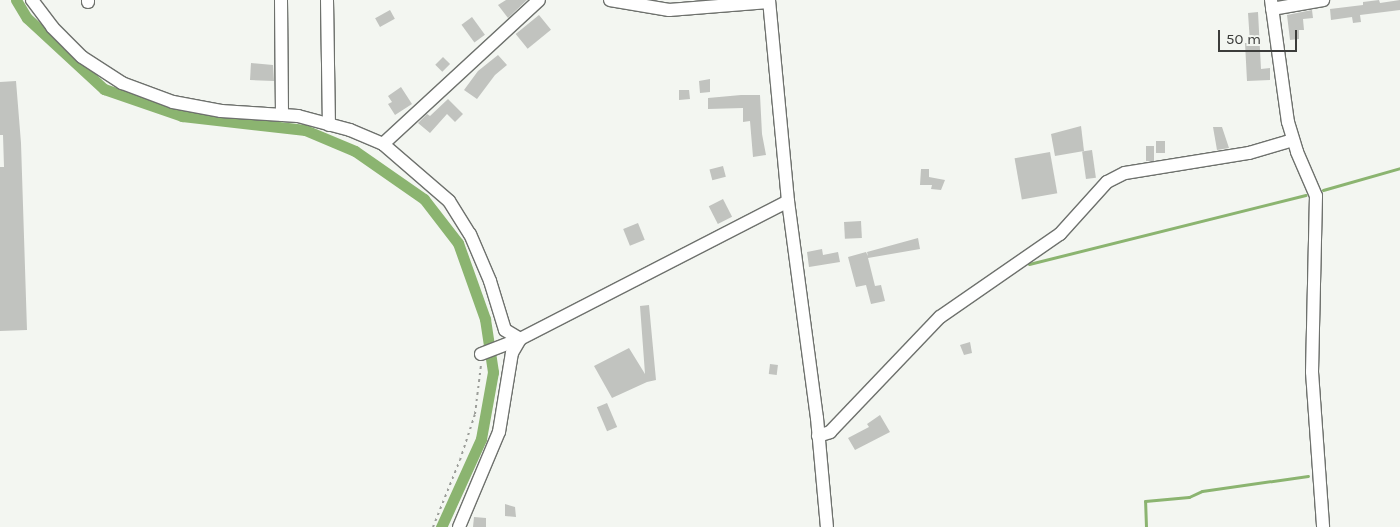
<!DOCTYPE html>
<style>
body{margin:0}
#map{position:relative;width:1400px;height:527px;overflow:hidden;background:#f3f6f1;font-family:Karla,sans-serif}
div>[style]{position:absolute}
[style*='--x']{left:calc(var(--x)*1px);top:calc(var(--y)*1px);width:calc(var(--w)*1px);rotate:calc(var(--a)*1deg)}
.stream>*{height:3px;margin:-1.5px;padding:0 1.5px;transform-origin:1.5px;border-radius:1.5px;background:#8bb470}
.canal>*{height:11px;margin:-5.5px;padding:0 5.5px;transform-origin:5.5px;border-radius:5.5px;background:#8bb470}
.building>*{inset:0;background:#c1c3bf;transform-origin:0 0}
.path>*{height:2px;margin-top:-1px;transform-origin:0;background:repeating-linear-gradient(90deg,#9c9e9a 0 2.5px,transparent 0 6.5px)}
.roads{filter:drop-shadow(1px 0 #6e716d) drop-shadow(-1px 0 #6e716d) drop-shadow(0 1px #6e716d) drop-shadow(0 -1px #6e716d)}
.minor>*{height:12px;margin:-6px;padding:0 6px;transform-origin:6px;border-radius:6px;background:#fff}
span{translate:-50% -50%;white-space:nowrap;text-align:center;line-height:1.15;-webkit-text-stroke:5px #f3f6f1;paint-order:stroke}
.scale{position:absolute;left:1218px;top:30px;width:79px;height:22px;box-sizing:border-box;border:2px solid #3c3d3b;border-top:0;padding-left:6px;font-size:15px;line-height:18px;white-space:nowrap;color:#3c3d3b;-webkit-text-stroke:4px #f3f6f1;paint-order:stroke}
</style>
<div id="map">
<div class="stream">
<i style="--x:1323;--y:190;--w:80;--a:-15.9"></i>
<i style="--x:1029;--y:264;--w:285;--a:-14"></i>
<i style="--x:1146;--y:527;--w:26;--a:-92"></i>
<i style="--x:1145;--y:501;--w:44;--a:-5.2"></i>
<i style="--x:1189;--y:497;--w:14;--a:-25"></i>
<i style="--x:1202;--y:491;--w:107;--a:-8.1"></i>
</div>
<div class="canal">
<i style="--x:16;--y:0;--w:21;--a:59"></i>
<i style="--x:27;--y:18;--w:105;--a:42.7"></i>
<i style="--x:104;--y:89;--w:83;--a:19.1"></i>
<i style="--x:182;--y:116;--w:124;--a:6.5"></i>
<i style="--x:305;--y:130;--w:54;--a:22.8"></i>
<i style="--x:355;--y:151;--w:84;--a:34.8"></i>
<i style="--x:424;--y:199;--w:56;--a:52.3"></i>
<i style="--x:458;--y:243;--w:81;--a:70.4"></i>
<i style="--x:485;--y:319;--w:54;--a:81.4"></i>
<i style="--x:493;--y:372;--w:68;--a:100.2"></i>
<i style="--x:481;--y:439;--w:97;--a:114.4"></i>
</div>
<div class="building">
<i style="clip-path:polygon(506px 0,527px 0,508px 18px,498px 5px)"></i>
<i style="clip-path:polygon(1379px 0,1380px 3px,1400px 0,1400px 10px,1360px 15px,1361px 22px,1353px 23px,1352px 17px,1331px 20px,1330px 9px,1363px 5px,1363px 2px)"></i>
<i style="left:390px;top:10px;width:10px;height:17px;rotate:61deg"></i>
<i style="clip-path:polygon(1312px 10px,1313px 18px,1303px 19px,1304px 30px,1299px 30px,1299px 39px,1290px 40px,1287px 15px)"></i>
<i style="clip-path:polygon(1258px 12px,1261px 69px,1270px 68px,1270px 80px,1247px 81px,1245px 43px,1250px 43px,1248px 13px)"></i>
<i style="left:539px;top:15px;width:19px;height:30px;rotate:51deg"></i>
<i style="left:472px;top:17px;width:22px;height:13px;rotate:54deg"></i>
<i style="clip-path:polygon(498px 55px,507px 65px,495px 75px,477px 99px,464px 90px,478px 71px)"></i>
<i style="left:443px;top:57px;width:10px;height:11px;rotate:45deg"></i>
<i style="clip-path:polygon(251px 63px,273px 65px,274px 81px,250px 80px)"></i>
<i style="clip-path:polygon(710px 79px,710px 92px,700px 93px,699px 81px)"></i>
<i style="clip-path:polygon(16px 81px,21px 143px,27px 330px,0 331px,0 167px,4px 167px,3px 135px,0 135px,0 82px)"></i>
<i style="clip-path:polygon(401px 87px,412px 104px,395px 115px,388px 104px,392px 102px,388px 96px)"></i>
<i style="clip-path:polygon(679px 90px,689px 90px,690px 99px,679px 100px)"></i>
<i style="clip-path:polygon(741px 95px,760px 95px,762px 134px,766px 155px,753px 157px,750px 121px,743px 122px,743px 108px,708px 109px,708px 98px)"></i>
<i style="clip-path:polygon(448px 99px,463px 114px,455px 122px,447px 114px,430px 133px,418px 123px,427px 114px,430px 116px)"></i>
<i style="clip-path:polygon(1081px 126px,1084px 151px,1055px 156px,1051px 134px)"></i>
<i style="clip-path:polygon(1213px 127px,1222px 127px,1229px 148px,1217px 150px)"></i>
<i style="left:1165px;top:141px;width:12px;height:9px;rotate:90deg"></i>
<i style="left:1146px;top:146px;width:8px;height:15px"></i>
<i style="left:1092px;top:150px;width:28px;height:10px;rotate:82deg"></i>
<i style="left:1050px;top:152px;width:42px;height:36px;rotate:80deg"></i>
<i style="left:723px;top:166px;width:11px;height:14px;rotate:75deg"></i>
<i style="clip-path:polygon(921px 169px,929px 169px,929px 177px,945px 180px,941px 190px,931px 189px,932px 185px,920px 185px)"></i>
<i style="left:723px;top:199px;width:20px;height:16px;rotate:63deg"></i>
<i style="left:861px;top:221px;width:17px;height:17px;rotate:87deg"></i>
<i style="left:638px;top:223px;width:18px;height:16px;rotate:68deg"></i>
<i style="clip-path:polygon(918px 238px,920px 249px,868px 258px,875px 286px,881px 285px,885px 301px,871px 304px,866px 285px,856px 287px,848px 257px,866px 252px,868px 256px,867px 252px)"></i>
<i style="clip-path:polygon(822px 249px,823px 255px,838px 252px,840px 262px,809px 267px,807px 252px)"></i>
<i style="clip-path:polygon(649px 305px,656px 380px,647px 382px,612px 398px,594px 366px,629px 348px,645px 374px,640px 306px)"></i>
<i style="clip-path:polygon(970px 342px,972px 353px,964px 355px,960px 345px)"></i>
<i style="left:770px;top:364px;width:8px;height:10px;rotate:7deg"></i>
<i style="left:607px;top:403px;width:26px;height:11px;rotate:67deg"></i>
<i style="clip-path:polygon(880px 415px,890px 432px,855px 450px,848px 438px,869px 427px,867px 424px)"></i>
<i style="clip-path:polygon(505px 504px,515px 507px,516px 517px,505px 516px)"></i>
<i style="clip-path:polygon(474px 517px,486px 518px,486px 527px,473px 527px)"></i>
</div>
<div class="path">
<i style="--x:433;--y:527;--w:72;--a:-68.1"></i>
<i style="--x:460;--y:460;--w:48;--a:-71.9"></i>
<i style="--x:475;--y:414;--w:49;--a:-83"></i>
</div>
<div class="roads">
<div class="minor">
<i style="--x:32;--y:0;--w:34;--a:53"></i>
<i style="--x:52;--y:27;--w:42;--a:45"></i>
<i style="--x:82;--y:57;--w:48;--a:33"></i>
<i style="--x:122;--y:83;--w:54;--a:20.4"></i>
<i style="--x:173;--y:102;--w:49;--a:10.6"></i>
<i style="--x:221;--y:111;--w:77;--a:3.7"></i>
<i style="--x:298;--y:116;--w:54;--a:15.1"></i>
<i style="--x:350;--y:130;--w:36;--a:23"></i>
<i style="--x:383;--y:144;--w:87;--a:40.8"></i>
<i style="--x:449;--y:201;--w:39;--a:58"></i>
<i style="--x:470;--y:234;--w:51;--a:66.9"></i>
<i style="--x:490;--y:281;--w:51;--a:73"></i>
<i style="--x:505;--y:330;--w:17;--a:31"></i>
<i style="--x:88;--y:0;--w:2;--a:90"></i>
<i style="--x:281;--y:0;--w:115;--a:89.5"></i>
<i style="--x:327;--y:0;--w:125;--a:89.1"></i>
<i style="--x:610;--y:0;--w:60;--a:9.6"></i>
<i style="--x:669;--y:10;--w:100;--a:-4.6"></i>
<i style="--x:769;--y:0;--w:202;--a:84.6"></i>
<i style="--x:788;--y:201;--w:219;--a:82.4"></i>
<i style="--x:817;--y:418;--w:109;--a:84.8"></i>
<i style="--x:1271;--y:0;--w:123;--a:82.1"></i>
<i style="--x:1288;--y:122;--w:31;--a:73"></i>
<i style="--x:1297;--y:152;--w:48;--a:66.6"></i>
<i style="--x:1316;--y:196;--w:176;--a:91.3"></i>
<i style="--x:1312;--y:372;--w:155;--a:85.9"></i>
<i style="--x:1272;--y:9;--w:52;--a:-10"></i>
<i style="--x:383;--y:144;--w:212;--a:-42.7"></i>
<i style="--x:481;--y:354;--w:42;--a:-21"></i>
<i style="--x:818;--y:436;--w:13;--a:-18"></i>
<i style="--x:830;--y:432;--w:159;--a:-46.3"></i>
<i style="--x:940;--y:317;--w:146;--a:-34.7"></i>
<i style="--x:1060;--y:234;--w:70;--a:-47.9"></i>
<i style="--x:1107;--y:182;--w:20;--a:-27"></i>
<i style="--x:1125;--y:173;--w:126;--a:-9.2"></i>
<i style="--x:1249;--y:153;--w:46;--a:-16.5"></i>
<i style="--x:459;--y:527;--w:103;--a:-67.2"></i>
<i style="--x:499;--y:432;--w:80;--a:-80.7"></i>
<i style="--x:512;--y:353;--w:16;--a:-60"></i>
<i style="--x:520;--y:339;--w:301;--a:-27.2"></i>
</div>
</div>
<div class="scale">50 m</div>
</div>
